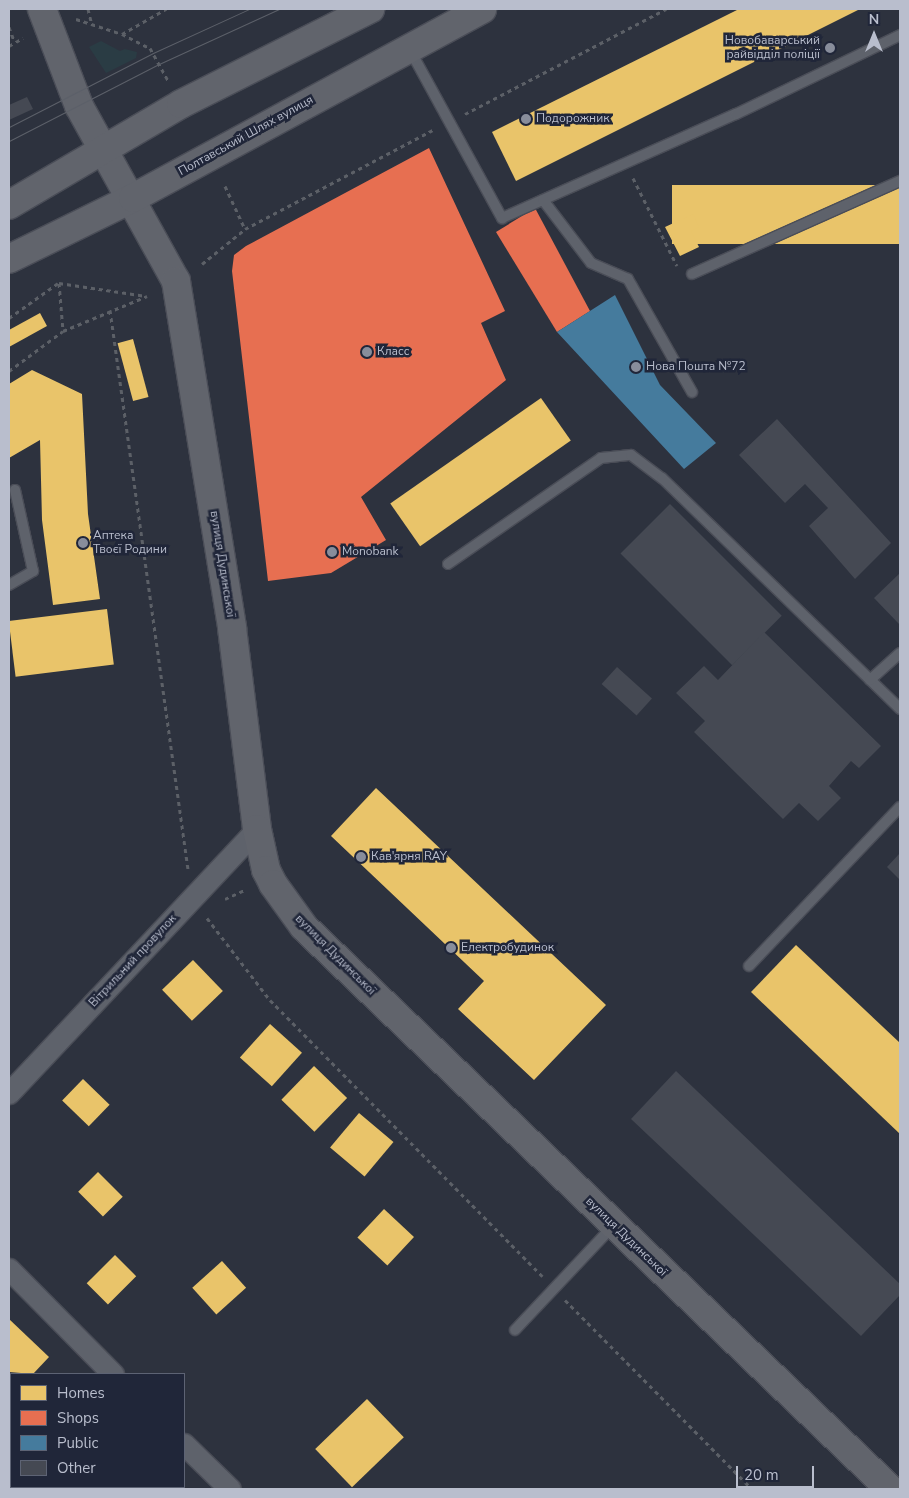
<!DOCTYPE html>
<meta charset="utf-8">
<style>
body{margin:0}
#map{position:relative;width:909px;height:1498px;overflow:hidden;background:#2d323e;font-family:"Nunito Sans",sans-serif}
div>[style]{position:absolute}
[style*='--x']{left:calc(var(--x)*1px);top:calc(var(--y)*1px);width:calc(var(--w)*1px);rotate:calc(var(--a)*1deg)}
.green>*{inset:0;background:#2a3c44;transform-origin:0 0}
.homes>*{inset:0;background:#e9c46a;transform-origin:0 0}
.shops>*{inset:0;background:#e76f51}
.public>*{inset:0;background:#457b9d}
.building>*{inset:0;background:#454953;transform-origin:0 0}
.path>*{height:3px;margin-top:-1.5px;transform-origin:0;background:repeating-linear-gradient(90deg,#5c6067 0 4px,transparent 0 8px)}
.roads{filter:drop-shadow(1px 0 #4a4d57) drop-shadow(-1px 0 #4a4d57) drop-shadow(0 1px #4a4d57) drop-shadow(0 -1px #4a4d57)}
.lane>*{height:10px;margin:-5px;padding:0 5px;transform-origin:5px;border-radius:5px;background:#5e626b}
.street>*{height:21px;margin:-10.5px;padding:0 10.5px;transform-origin:10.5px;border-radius:10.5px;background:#5e626b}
.primary>*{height:28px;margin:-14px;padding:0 14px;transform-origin:14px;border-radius:14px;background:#61646c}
.tram>*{height:1px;margin:-0.5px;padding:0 0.5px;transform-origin:0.5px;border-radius:0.5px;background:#5c6069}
.dots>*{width:14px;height:14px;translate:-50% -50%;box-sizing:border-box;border:2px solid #202639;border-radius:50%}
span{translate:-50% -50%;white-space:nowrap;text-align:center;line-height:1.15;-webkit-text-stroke:5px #202639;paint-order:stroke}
.poi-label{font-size:12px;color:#b9becd}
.right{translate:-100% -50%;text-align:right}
.left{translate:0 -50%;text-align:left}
.street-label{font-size:12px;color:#b9becd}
.frame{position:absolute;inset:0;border:10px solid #b9becd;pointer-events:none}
.legend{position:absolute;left:10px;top:1373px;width:175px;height:115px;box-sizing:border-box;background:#202639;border:1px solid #5d6374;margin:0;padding:6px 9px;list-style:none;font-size:15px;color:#b9becd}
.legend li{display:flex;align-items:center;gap:10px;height:25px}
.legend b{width:25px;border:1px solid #5d6374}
.north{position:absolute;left:849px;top:10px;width:50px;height:50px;-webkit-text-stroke:4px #202639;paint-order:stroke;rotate:0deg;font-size:14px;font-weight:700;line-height:20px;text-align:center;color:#b9becd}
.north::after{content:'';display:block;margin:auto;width:18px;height:22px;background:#b9becd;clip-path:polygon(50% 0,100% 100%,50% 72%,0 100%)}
.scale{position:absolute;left:736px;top:1466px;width:78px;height:22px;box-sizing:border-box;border:2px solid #b9becd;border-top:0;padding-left:6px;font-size:15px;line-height:18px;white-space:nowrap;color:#b9becd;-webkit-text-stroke:4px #202639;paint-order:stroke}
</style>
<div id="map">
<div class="green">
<i style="clip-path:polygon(101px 41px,120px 51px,125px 49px,137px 52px,136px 58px,106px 73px,89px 47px)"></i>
<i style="left:730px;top:188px;width:42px;height:40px;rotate:60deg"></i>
</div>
<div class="homes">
<i style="clip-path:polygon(739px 9px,860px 9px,516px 181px,492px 132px)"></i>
<i style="left:900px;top:185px;width:59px;height:228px;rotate:90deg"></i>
<i style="clip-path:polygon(693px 214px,699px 227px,691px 231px,699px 247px,680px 256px,665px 227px)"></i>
<i style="clip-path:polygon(40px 313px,47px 326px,9px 347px,9px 330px)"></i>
<i style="left:133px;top:339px;width:60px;height:16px;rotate:75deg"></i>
<i style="clip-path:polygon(32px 370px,82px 394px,88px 514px,100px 599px,53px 605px,42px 520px,40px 440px,9px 458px,9px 384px)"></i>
<i style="left:541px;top:398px;width:52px;height:184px;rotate:55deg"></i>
<i style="left:107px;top:609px;width:56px;height:99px;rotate:83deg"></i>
<i style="clip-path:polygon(376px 788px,606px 1005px,534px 1080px,458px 1009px,484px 981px,331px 836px)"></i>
<i style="clip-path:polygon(796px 945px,900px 1043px,900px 1134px,751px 992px)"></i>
<i style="left:193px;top:960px;width:43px;height:43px;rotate:46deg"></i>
<i style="left:270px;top:1024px;width:43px;height:45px;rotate:42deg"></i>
<i style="left:314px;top:1066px;width:46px;height:47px;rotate:44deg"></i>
<i style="left:83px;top:1079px;width:37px;height:30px;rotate:44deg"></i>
<i style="left:359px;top:1113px;width:45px;height:45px;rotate:40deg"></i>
<i style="left:98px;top:1172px;width:35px;height:28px;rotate:45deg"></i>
<i style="left:384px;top:1209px;width:41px;height:39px;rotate:43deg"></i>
<i style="left:115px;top:1255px;width:30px;height:40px;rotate:45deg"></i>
<i style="left:222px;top:1261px;width:36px;height:40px;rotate:48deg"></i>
<i style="clip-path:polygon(9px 1319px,49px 1357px,33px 1374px,9px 1372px)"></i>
<i style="left:367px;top:1399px;width:53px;height:72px;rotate:46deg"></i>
</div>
<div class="shops">
<i style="clip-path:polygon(429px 148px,505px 311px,481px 323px,506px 380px,361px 497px,386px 540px,331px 573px,268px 581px,232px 271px,234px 255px,246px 246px)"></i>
<i style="clip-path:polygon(535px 208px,590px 311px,557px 332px,496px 232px)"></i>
</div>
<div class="public">
<i style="clip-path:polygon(615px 295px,660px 385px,716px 443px,684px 469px,557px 332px)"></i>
</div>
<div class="building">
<i style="clip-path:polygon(27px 97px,33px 109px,9px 120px,9px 105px)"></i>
<i style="clip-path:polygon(777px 419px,891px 543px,855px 579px,809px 526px,828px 508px,805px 484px,785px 503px,739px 455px)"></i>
<i style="left:670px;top:504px;width:158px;height:70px;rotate:45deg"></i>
<i style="clip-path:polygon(900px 573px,900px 625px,874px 598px)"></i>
<i style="clip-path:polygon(764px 632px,881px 746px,859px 768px,851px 761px,829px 786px,841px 798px,818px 821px,799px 803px,783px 819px,694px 732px,705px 721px,676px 693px,704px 666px,718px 680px)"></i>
<i style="left:617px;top:667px;width:47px;height:23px;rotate:42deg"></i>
<i style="clip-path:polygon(900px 853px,900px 880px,887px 867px)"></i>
<i style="clip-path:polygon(676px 1071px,900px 1284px,900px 1295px,861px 1336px,631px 1119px)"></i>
</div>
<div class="path">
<i style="--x:88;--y:9;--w:16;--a:76"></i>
<i style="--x:76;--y:19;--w:48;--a:18.1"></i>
<i style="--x:122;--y:34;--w:51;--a:-29.6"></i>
<i style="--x:9;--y:27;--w:15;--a:70"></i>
<i style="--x:122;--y:34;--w:31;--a:27"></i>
<i style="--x:150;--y:48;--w:37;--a:61"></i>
<i style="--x:9;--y:46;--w:16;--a:-30"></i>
<i style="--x:465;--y:114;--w:227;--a:-27.6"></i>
<i style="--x:633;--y:178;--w:98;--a:63.4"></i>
<i style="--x:225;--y:186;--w:47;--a:65.1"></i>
<i style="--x:202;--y:264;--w:55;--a:-39.1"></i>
<i style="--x:245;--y:229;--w:212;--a:-27.8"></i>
<i style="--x:59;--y:283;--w:48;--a:85.2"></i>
<i style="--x:63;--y:331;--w:91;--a:-22.6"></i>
<i style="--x:59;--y:283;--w:88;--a:8.5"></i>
<i style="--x:110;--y:310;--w:564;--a:82.06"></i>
<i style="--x:9;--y:318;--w:60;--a:-35.5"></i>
<i style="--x:9;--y:371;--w:67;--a:-36.5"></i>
<i style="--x:225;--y:899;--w:23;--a:-25"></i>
<i style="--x:207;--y:918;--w:103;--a:52.5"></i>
<i style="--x:270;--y:1000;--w:388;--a:45.4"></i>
<i style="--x:565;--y:1300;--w:266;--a:45.3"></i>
</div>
<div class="roads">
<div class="lane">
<i style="--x:410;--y:50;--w:192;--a:61.3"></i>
<i style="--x:502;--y:218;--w:256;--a:-24"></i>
<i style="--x:736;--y:114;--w:182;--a:-25.7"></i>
<i style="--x:543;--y:200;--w:79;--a:52.7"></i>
<i style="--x:591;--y:263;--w:40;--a:23.4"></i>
<i style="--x:628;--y:279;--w:130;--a:60.5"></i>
<i style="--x:692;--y:274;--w:228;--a:-24.1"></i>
<i style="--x:448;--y:564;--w:186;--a:-34.7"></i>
<i style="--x:601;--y:458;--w:30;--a:-6"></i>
<i style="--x:631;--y:455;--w:39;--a:37"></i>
<i style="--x:662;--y:478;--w:332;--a:44.1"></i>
<i style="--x:9;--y:585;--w:28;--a:-30"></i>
<i style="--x:33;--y:571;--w:83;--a:-102.5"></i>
<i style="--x:870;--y:680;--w:40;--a:-42"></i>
<i style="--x:749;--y:966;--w:219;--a:-46.5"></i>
<i style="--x:515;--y:1330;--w:143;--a:-46.7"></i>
</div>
<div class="street">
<i style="--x:9;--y:1093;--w:362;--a:-46.8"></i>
<i style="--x:9;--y:1269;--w:148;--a:45.3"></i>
<i style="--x:184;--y:1444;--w:64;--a:44.4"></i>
<i style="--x:9;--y:1484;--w:4;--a:-56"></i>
</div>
<div class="primary">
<i style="--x:42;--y:9;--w:104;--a:69.1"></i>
<i style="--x:79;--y:106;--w:200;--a:61"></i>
<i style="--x:176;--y:281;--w:351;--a:80.8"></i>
<i style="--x:232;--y:628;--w:203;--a:82.9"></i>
<i style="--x:257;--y:829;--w:42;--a:77.6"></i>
<i style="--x:266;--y:870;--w:16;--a:63"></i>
<i style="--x:273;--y:884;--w:53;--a:54.2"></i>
<i style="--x:304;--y:927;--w:812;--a:43.8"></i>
<i style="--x:9;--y:205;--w:199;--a:-30.4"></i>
<i style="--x:181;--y:104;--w:212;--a:-26.7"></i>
<i style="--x:9;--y:259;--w:138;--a:-26.2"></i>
<i style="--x:133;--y:198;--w:397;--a:-28.4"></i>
</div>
</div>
<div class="tram">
<i style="--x:9;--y:127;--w:162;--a:-27.2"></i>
<i style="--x:153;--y:53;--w:106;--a:-24.6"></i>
<i style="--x:9;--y:141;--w:169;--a:-27.2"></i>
<i style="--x:159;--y:64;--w:132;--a:-24.6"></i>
</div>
<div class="dots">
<i style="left:830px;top:48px;background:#888d9b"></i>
<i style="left:526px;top:119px;background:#888d9b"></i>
<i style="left:367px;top:352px;background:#888d9b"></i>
<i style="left:636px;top:367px;background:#888d9b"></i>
<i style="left:83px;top:543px;background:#888d9b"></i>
<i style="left:332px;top:552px;background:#888d9b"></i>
<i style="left:361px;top:857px;background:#888d9b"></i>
<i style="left:451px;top:948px;background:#888d9b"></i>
</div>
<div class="poi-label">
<span class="right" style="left:820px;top:48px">Новобаварський<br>райвідділ поліції</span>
<span class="left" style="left:536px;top:119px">Подорожник</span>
<span class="left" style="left:377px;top:352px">Класс</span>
<span class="left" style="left:646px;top:367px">Нова Пошта №72</span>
<span class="left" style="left:93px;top:543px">Аптека<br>Твоєї Родини</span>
<span class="left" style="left:342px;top:552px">Monobank</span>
<span class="left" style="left:371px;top:857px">Кав'ярня RAY</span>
<span class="left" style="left:461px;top:948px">Електробудинок</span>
</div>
<div class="street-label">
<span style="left:246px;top:136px;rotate:-29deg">Полтавський Шлях вулиця</span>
<span style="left:222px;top:564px;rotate:81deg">вулиця Дудинської</span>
<span style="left:335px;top:955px;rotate:45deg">вулиця Дудинської</span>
<span style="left:133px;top:961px;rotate:-47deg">Вітрильний провулок</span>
<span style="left:626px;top:1237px;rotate:44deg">вулиця Дудинської</span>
</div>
<div class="frame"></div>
<ul class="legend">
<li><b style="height:14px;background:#e9c46a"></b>Homes</li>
<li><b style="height:14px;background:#e76f51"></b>Shops</li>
<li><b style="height:14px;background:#457b9d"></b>Public</li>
<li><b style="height:14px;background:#454953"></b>Other</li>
</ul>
<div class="north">N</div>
<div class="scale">20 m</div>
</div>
